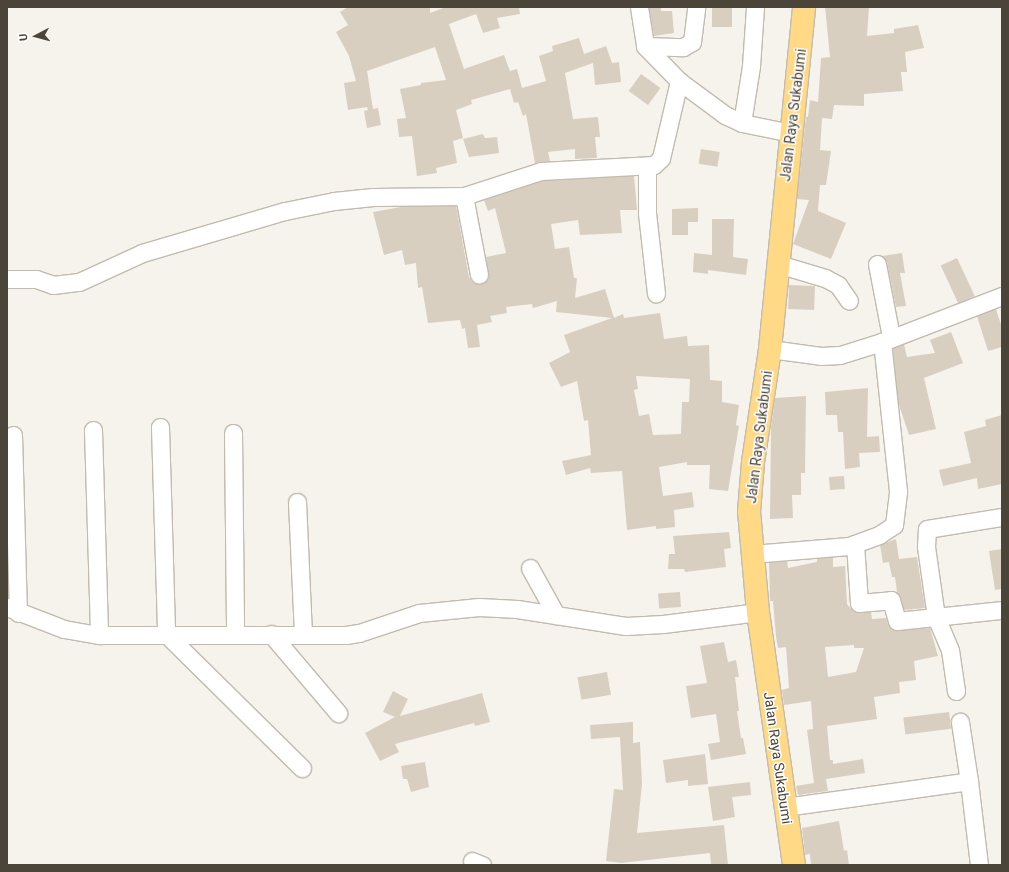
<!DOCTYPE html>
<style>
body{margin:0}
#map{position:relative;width:1009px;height:872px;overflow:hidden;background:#f6f3ec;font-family:Roboto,sans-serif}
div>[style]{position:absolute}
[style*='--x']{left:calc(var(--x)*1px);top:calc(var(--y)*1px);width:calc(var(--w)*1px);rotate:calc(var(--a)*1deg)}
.building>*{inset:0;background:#d8cfc1;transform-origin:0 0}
.roads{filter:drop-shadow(1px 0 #c2bbae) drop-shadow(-1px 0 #c2bbae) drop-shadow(0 1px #c2bbae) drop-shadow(0 -1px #c2bbae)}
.minor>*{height:17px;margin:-8.5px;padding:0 8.5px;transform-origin:8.5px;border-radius:8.5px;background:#fff}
.trunk>*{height:22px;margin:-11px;padding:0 11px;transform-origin:11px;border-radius:11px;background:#ffd985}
span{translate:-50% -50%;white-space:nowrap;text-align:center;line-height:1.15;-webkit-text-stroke:3px #fff;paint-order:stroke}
.street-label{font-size:14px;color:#4b4439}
.frame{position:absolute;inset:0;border:8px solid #4b4439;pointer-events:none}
.north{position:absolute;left:16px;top:16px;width:40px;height:40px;-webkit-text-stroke:3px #fff;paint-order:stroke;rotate:264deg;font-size:11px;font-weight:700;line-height:16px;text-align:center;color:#4b4439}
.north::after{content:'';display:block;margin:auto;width:14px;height:18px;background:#4b4439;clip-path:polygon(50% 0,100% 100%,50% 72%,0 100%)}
</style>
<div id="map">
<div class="building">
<i style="clip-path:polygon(348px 7px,430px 7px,430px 13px,446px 7px,519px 7px,520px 14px,497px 18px,500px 28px,483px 33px,476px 14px,449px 24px,464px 69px,504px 55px,510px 71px,517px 69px,522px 88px,546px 81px,539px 56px,553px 51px,552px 46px,579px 38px,584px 54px,606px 46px,612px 63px,619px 62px,621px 82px,595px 85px,593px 63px,565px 73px,573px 119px,598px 117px,600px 137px,595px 137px,597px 158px,575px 159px,575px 149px,548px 152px,550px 161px,535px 163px,526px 114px,523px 116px,518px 102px,514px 103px,510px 89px,471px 100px,472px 104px,456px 110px,463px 138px,453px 141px,457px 163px,436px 168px,437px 173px,417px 176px,412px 136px,399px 137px,397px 119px,406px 118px,400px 89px,421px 85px,421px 83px,446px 80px,435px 47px,367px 71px,373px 109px,378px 108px,381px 125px,367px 128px,364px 111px,368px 110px,367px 107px,348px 110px,344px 83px,356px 81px,349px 56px,336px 32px,348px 25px,340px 12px)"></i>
<i style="clip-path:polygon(649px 7px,661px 7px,661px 11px,672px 11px,674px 33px,654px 36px)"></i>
<i style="left:712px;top:7px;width:20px;height:20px"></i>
<i style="clip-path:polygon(825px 7px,869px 7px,867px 36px,894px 33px,894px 29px,918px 25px,924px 48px,905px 52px,907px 72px,901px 72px,903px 91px,864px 94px,864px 106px,834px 105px,832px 119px,822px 118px,820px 150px,831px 151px,826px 185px,820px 185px,818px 211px,846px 223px,831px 259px,793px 244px,809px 200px,797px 199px,806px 117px,808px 117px,810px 100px,818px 102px,821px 58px,830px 57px)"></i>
<i style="left:641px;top:74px;width:24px;height:21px;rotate:36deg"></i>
<i style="clip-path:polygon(483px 134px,485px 138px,497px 137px,499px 153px,469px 157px,463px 139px)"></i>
<i style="left:701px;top:149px;width:19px;height:15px;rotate:9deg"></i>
<i style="clip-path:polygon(evenodd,634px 176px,637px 210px,620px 210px,622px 233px,580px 235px,578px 220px,551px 224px,555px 249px,569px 247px,574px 278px,577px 278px,575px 298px,605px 289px,614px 318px,623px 314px,624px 318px,660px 313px,664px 339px,687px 336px,688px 346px,709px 345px,710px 380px,722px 381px,722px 402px,739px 405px,736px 425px,739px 426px,728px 491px,709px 489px,710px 465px,687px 465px,687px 462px,659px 467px,663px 496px,692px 492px,694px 507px,674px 510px,675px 527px,656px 529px,656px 526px,627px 530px,622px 471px,591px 473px,590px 468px,566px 475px,562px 461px,591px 455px,588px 420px,584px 421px,577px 381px,561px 387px,549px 363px,570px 352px,564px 335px,612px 318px,556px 312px,557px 301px,533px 308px,532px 304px,506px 307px,507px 313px,490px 316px,492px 322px,477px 325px,480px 347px,468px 348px,465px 328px,462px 329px,460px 320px,428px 323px,422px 287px,418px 288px,416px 263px,405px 265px,402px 250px,384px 255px,373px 212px,401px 207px,456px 206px,469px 277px,472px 282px,480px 285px,489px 278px,486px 257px,506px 253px,495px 208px,488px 211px,484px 200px,543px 181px,634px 176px,636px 376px,690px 379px,689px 402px,682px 402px,681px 434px,653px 435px,649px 414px,639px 416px,634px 390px,638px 389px,636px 376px)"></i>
<i style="clip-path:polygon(698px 208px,698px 222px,688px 222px,688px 235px,672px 235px,672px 209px)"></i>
<i style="clip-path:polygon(712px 219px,734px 219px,733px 257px,748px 259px,746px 275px,708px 270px,708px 274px,693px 272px,694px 253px,712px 255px)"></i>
<i style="clip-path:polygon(902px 253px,905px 273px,900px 273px,906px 306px,896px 307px,887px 262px,882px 256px)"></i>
<i style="left:957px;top:258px;width:42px;height:18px;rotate:65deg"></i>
<i style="left:789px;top:285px;width:26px;height:24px;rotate:2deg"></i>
<i style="clip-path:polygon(996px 309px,1002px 328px,1002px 347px,988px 351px,977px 316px)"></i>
<i style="clip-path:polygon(951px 332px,963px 363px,924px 378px,936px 429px,909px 435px,898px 402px,893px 349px,904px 344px,907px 357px,935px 353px,930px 340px)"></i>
<i style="clip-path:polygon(868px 388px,867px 437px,879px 436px,880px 452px,859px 453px,860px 467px,845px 469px,843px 432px,838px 432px,837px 415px,826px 415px,825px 392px)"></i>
<i style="clip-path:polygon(806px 396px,805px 473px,801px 473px,801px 495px,792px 495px,793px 518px,770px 519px,771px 428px,775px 398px)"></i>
<i style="clip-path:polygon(1002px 415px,1002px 484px,978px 489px,977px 478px,943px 486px,939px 470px,971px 463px,964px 432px,986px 426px,985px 420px)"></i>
<i style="left:844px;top:476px;width:13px;height:15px;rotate:86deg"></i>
<i style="clip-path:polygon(729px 532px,731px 548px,724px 549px,726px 567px,685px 572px,684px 569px,668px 569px,669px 554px,675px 554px,673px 536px)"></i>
<i style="clip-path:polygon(896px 539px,899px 559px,917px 557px,925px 608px,904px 610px,897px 592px,895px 577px,892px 577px,889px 562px,883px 563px,880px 545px)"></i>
<i style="clip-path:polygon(1002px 549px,1002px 589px,995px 590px,989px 551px)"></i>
<i style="clip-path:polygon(evenodd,833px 557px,833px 567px,845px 566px,847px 604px,851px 609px,860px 613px,871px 612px,872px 619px,886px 618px,889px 627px,894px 630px,930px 628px,938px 656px,914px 661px,916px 680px,899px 682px,900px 693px,874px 697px,877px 719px,827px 726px,830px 760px,833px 760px,833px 764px,863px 759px,865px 773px,826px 779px,828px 791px,798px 795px,796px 786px,814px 783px,807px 730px,813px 729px,811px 701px,784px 705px,782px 690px,789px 688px,786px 647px,778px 648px,776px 637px,773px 601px,770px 601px,769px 563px,787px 561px,788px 568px,817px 562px,817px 559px,833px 557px,854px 645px,854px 648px,864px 648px,856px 672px,828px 677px,825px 647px,854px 645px)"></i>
<i style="left:680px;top:592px;width:15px;height:22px;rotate:86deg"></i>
<i style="clip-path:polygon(724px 642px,728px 662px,736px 660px,739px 677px,735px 677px,739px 711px,737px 711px,741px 738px,743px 738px,746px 754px,711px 760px,708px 744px,720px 742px,716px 714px,691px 718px,686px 686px,707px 683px,700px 646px)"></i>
<i style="left:607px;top:672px;width:23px;height:30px;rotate:80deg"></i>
<i style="clip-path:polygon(393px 691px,408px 699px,400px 716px,482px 693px,490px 722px,475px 726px,474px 723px,395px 744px,399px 752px,380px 761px,365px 733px,395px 717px,383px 712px)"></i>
<i style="left:949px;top:712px;width:17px;height:46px;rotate:83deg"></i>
<i style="clip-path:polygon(633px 722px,633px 743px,640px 742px,642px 784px,637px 833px,724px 825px,728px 865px,711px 865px,710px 853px,621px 863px,606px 861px,614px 789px,623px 790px,620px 737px,591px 739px,590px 725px)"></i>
<i style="clip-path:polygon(705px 754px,708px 784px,688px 786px,688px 780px,666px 783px,663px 760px)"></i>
<i style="clip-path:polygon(425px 762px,429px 787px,411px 792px,407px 779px,403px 779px,401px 766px)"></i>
<i style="clip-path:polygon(750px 782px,751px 795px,732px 797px,735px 817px,713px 821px,708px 787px)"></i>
<i style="clip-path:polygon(839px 821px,844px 851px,847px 850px,849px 865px,811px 865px,810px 854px,805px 855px,802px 828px)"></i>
</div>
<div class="roads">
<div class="minor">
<i style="--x:639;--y:7;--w:39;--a:81"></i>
<i style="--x:645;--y:46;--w:49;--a:45.8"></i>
<i style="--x:679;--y:81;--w:57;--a:36.5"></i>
<i style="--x:725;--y:115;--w:19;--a:25"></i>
<i style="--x:742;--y:123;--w:50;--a:11.5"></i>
<i style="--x:645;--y:46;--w:38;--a:2"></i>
<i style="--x:683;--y:47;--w:10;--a:-29"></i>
<i style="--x:692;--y:42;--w:35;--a:-83"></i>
<i style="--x:742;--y:123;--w:58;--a:-81"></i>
<i style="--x:751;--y:66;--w:59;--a:-86.1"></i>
<i style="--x:647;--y:166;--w:47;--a:90"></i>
<i style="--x:647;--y:213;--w:81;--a:83.6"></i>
<i style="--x:464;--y:196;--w:80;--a:79.2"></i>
<i style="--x:778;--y:264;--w:49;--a:16.6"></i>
<i style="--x:825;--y:278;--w:15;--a:28"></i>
<i style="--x:838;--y:285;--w:19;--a:55"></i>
<i style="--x:877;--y:264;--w:74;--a:79.1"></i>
<i style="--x:7;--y:279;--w:29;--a:0"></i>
<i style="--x:36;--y:279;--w:18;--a:19"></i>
<i style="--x:53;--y:285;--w:26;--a:-7"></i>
<i style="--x:79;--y:282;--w:69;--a:-24.7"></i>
<i style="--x:142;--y:253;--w:149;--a:-16.4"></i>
<i style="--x:285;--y:211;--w:50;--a:-11.5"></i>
<i style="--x:334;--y:201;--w:39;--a:-6"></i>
<i style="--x:373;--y:197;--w:91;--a:-0.6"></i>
<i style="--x:464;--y:196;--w:81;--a:-18"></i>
<i style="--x:541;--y:171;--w:113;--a:-3"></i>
<i style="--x:654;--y:165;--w:10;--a:-45"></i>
<i style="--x:661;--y:158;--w:79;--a:-76.8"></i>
<i style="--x:770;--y:349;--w:51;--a:7.8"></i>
<i style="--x:821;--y:356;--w:19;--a:-3"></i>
<i style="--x:840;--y:355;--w:44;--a:-17.2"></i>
<i style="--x:882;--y:342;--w:129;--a:-21"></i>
<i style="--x:160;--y:427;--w:207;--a:88.3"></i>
<i style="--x:166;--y:634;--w:191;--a:44.6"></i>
<i style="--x:93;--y:430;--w:205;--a:88.3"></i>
<i style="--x:233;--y:433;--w:200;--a:89.4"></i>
<i style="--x:13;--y:435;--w:178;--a:88.4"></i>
<i style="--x:297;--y:502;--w:131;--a:87.4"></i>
<i style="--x:855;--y:544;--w:59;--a:86.1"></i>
<i style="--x:859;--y:603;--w:32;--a:-5"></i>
<i style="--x:891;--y:600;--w:22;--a:74"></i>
<i style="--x:897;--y:621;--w:106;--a:-6"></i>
<i style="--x:752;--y:554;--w:97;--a:-4.7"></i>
<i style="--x:849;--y:546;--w:32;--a:-20"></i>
<i style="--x:879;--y:535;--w:18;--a:-34"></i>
<i style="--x:894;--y:525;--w:34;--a:-83"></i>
<i style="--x:898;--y:491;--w:150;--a:-96.1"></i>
<i style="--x:530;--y:568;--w:54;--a:61"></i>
<i style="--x:7;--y:607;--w:61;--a:21.1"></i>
<i style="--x:64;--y:629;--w:36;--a:10"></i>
<i style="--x:99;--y:635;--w:247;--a:0"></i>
<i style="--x:346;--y:635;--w:13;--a:-9"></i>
<i style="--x:359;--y:633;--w:63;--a:-18.4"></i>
<i style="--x:419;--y:613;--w:60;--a:-5.7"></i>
<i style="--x:479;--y:607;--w:38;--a:3"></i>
<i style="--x:517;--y:609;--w:110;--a:8.9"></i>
<i style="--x:626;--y:626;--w:37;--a:-3"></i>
<i style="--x:663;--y:624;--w:96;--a:-7.2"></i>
<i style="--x:271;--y:634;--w:104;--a:49.7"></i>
<i style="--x:956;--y:691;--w:41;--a:-98.3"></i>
<i style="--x:950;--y:650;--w:36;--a:-113"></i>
<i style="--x:936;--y:617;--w:71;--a:-98.1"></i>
<i style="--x:926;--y:547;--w:18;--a:-87"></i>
<i style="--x:927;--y:529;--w:76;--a:-9.1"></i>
<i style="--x:969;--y:781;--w:85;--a:83.2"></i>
<i style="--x:785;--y:807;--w:186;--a:-8"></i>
<i style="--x:969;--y:781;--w:60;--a:-98.7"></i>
<i style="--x:472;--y:861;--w:11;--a:22"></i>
</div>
<div class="trunk">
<i style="--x:794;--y:865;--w:256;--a:-98.1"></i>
<i style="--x:758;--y:612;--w:100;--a:-95.1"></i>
<i style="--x:749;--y:512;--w:50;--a:-85.4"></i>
<i style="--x:753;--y:462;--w:114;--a:-81.4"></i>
<i style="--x:770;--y:349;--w:344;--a:-84.3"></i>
</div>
</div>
<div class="street-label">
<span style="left:793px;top:115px;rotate:-83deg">Jalan Raya Sukabumi</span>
<span style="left:759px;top:437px;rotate:-83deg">Jalan Raya Sukabumi</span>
<span style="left:778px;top:758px;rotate:82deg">Jalan Raya Sukabumi</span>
</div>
<div class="frame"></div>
<div class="north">U</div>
</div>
